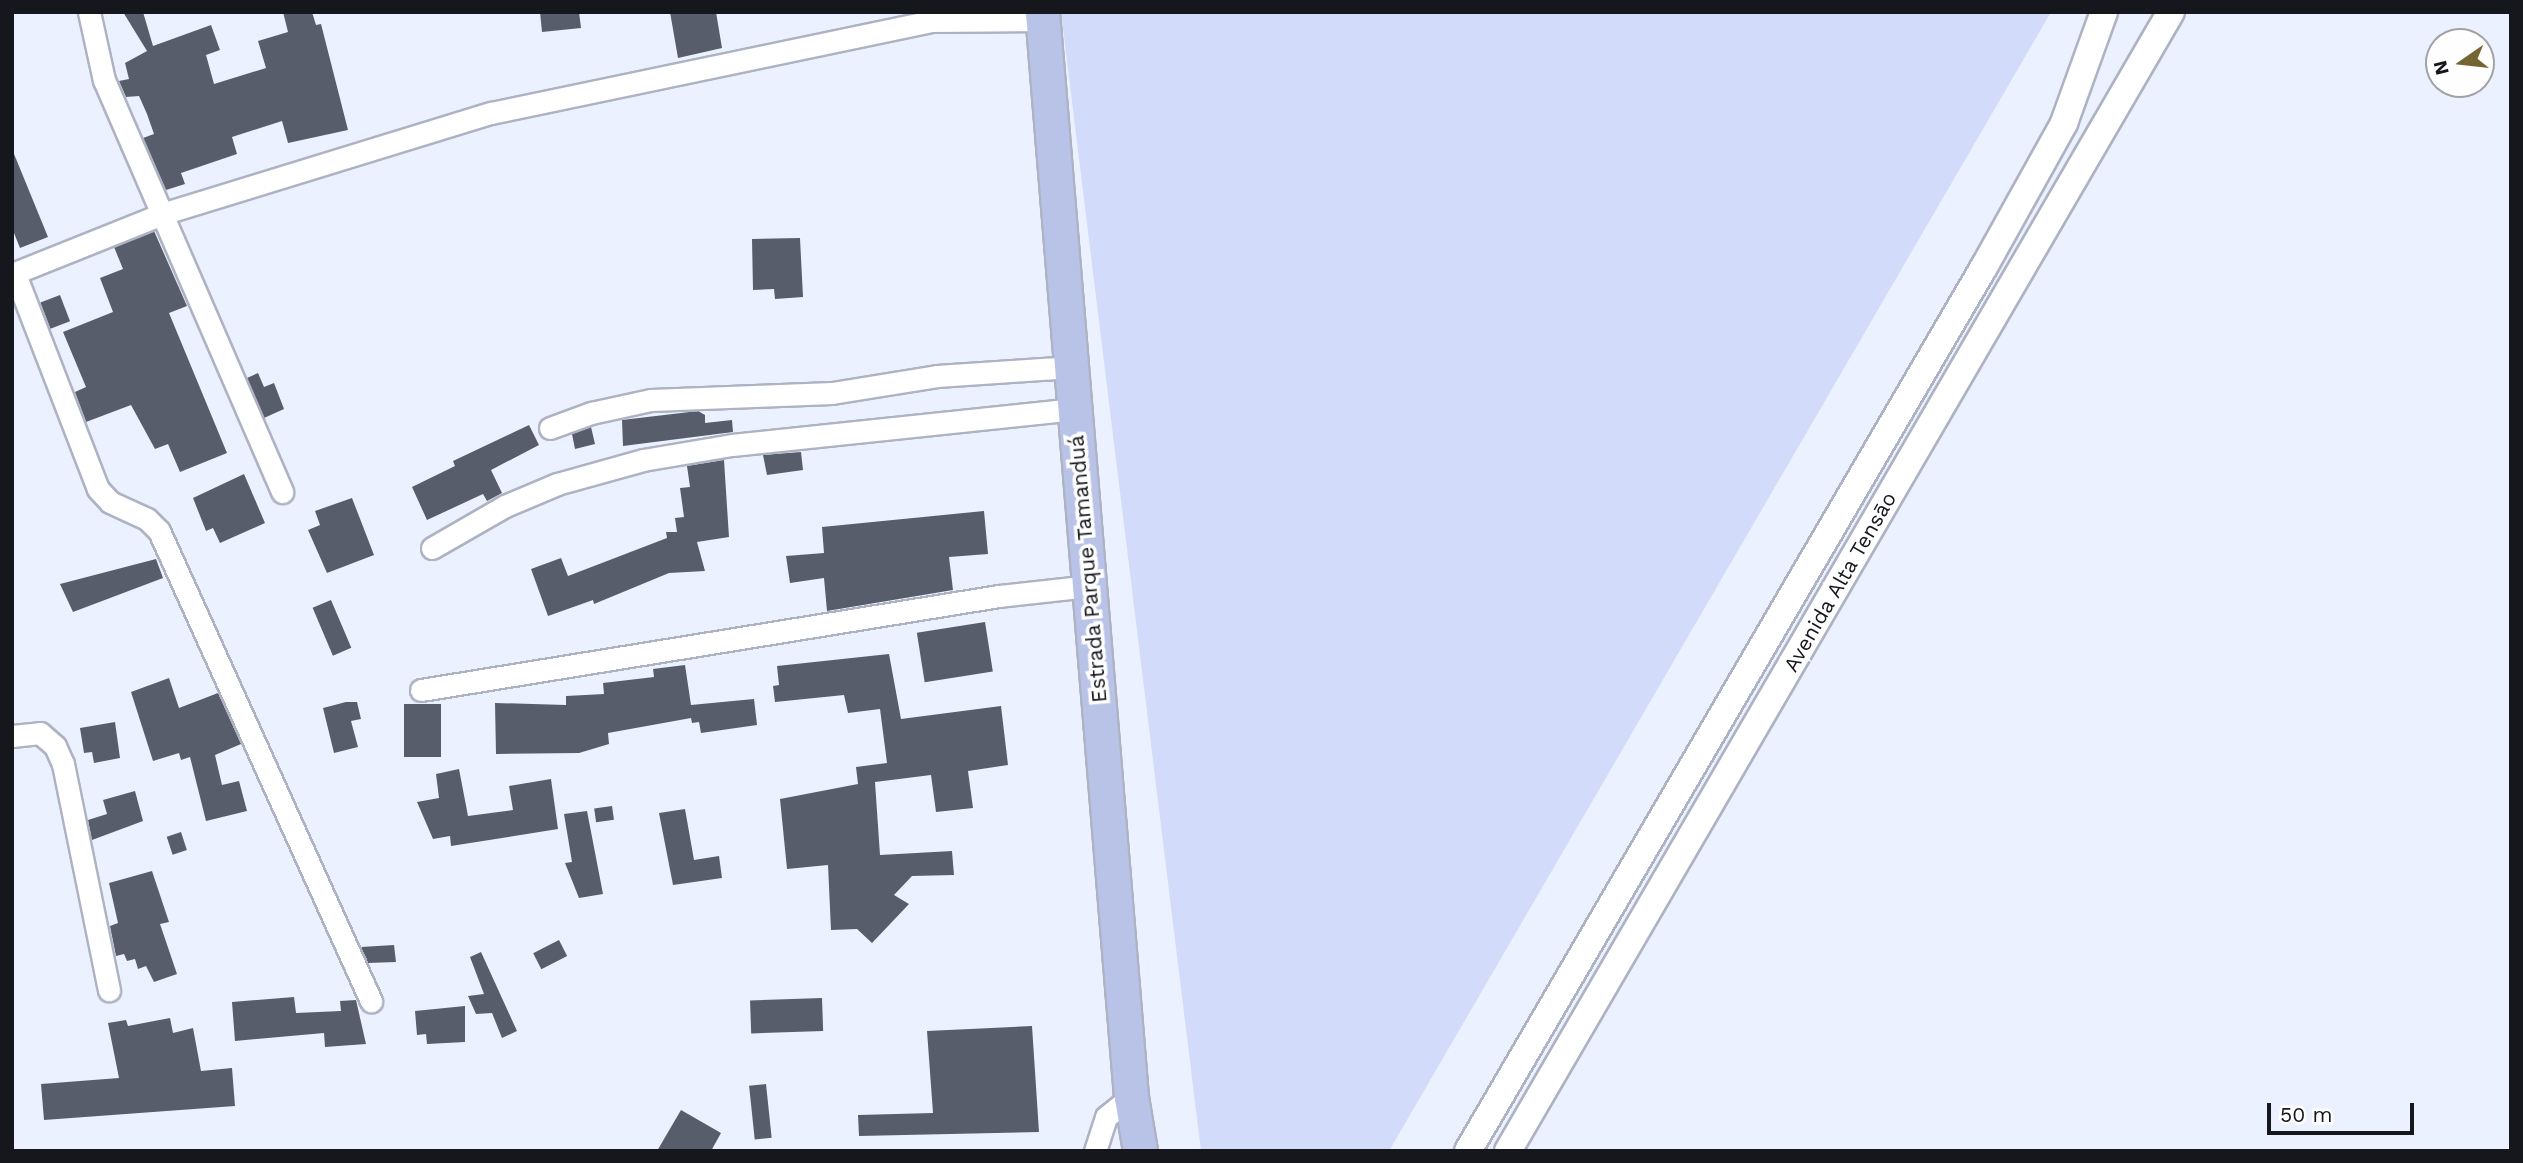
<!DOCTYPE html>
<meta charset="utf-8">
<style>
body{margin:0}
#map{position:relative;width:2523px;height:1163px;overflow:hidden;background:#ecf1ff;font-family:"Work Sans",sans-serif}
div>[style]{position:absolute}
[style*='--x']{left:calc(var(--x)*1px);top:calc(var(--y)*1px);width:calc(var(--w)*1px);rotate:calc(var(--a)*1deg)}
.green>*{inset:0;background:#d2dbf9}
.building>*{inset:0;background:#585d6b;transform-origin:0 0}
.roads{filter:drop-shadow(2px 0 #aeb3c4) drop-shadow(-2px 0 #aeb3c4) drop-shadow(0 2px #aeb3c4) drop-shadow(0 -2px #aeb3c4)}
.minor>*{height:21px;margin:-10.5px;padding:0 10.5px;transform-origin:10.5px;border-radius:10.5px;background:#fff}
.tertiary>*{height:26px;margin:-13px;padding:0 13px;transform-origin:13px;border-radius:13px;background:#fff}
.primary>*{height:33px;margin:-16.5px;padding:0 16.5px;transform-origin:16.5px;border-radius:16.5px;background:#b9c3e8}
span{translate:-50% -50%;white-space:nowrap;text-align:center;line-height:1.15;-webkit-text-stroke:7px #fefefe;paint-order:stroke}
.street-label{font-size:21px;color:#15171d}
.frame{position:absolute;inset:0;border:14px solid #15171d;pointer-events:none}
.north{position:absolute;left:2425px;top:28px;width:70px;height:70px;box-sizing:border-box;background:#fefefe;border:2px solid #a1a2a4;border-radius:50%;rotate:256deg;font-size:19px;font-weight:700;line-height:28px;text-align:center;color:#15171d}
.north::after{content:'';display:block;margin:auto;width:24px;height:32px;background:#756532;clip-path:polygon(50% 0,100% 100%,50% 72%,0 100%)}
.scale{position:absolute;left:2267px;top:1103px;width:147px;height:32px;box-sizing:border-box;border:4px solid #15171d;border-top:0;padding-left:9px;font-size:21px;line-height:24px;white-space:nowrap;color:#15171d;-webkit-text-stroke:5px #fefefe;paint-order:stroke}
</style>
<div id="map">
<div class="green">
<i style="clip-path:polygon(1061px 12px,2051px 12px,1389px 1151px,1201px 1151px)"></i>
</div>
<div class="building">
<i style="clip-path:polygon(123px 12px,143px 12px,153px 46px,211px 25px,220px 50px,206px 55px,214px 84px,266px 68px,258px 41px,288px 32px,283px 12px,312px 12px,316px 25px,321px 24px,348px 130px,288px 143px,282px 121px,232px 137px,237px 154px,181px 173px,185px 184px,166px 190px,143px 138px,154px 134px,147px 114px,139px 96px,126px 97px,119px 81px,129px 79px,125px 63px,147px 51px)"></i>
<i style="clip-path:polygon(540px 12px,579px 12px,581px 28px,542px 32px)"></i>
<i style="clip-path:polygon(670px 12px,716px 12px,722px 48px,678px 58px)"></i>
<i style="clip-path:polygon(12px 149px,48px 237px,20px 248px,12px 228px)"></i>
<i style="clip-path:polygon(154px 231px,187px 306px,169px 313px,227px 453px,180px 472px,168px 444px,155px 449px,131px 405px,86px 422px,75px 392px,86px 387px,63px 332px,113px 312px,100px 278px,123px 269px,114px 247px)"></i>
<i style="clip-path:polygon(800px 238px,803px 297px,775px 299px,774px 289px,753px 290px,752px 239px)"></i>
<i style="left:60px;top:295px;width:28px;height:21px;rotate:69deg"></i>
<i style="clip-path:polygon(258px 373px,264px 387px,274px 383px,284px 409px,264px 418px,247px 378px)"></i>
<i style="clip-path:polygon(698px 411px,705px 415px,705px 423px,732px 420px,733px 432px,623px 446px,622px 420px)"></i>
<i style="clip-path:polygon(529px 425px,539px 445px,491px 470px,502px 493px,487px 501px,483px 494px,427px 520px,412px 487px,455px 466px,453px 461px)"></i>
<i style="clip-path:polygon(591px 427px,595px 444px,575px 449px,572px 434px)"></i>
<i style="clip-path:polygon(801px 452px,803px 470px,767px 475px,763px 455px)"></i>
<i style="clip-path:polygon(724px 460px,729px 537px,697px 542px,705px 571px,669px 573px,594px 604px,593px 600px,548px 616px,531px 569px,561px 558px,568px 576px,667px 538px,666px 532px,677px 532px,675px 518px,684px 517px,680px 488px,690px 487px,687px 466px)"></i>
<i style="clip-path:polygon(244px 474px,265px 523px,220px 543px,213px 528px,206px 531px,193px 498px)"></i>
<i style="clip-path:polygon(352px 498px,374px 555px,327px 573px,308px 530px,320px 525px,315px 511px)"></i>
<i style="clip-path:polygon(984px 511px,988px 554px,949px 557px,953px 590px,827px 611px,824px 578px,790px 583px,786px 556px,824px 553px,822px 527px)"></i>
<i style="clip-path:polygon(156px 559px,163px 578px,73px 612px,60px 584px)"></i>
<i style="left:331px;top:600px;width:52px;height:20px;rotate:67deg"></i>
<i style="left:985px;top:622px;width:50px;height:69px;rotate:81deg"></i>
<i style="clip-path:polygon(889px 654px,901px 719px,1001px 706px,1008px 765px,968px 771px,973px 808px,936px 812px,931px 775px,875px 782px,880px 855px,952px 851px,954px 875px,912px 876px,894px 895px,909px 904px,872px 943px,857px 929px,831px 930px,828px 865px,787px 869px,780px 799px,858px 784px,856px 767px,887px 763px,880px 709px,848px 713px,844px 695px,775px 702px,773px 686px,779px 685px,777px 666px)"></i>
<i style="clip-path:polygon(685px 665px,691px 705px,754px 699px,757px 725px,701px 733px,699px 722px,692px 723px,691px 718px,608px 733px,609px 744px,579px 753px,496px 754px,495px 703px,566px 705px,566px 696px,604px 694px,603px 683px,654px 677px,653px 669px)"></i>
<i style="clip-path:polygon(169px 678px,179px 708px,218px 693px,241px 744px,215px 755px,222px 785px,239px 781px,247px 811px,206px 821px,190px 757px,181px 760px,179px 753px,153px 761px,131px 692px)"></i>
<i style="clip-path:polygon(346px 702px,357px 702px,361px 719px,351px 721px,358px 747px,334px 753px,323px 708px)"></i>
<i style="left:404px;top:704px;width:37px;height:53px"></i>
<i style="clip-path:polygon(115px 722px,120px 758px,94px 763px,92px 752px,84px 753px,80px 728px)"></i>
<i style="clip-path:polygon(459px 769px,468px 816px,513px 810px,509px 786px,551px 779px,558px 829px,451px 846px,450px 836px,433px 839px,417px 802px,439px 798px,436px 774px)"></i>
<i style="clip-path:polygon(135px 791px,143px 821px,92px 840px,88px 820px,107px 814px,103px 800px)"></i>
<i style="left:612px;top:806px;width:14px;height:18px;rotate:82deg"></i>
<i style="clip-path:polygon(685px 809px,694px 860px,719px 856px,722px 878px,673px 885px,659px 813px)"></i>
<i style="clip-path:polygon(587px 811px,603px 894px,579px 898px,565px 863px,572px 862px,564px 814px)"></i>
<i style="left:181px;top:832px;width:19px;height:15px;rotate:72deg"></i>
<i style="clip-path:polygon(152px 871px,169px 922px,160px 924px,177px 974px,154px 982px,146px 966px,138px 969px,135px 959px,127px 961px,124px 954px,116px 956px,110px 926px,118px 923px,109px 883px)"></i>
<i style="left:559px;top:940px;width:18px;height:29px;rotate:63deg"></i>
<i style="clip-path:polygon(394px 945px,396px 962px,368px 963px,361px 947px)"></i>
<i style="clip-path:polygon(481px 952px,517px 1031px,502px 1038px,492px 1013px,476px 1014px,468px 996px,484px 994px,470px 957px)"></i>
<i style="clip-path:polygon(294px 997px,296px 1013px,341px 1011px,340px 1001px,356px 1000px,366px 1044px,325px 1047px,324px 1033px,235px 1041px,232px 1002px)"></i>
<i style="left:822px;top:998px;width:33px;height:72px;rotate:88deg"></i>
<i style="clip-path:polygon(465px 1006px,465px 1042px,427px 1044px,426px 1034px,417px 1035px,415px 1011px)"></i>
<i style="clip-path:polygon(170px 1018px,173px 1033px,193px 1028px,201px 1071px,232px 1068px,235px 1106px,44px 1120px,41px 1084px,119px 1078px,108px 1023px,126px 1020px,128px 1026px)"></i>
<i style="clip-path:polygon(1032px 1026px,1039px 1132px,859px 1136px,858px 1115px,933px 1113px,927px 1031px)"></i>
<i style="left:766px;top:1084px;width:54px;height:17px;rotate:84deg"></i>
<i style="clip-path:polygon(681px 1110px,721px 1133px,711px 1151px,657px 1151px)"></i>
</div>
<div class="roads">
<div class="minor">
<i style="--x:89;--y:12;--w:70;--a:77.6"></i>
<i style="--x:104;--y:80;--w:449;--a:66.6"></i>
<i style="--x:12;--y:274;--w:162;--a:-21.8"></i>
<i style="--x:162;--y:214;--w:344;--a:-17.1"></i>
<i style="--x:491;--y:113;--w:449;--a:-11.8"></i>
<i style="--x:930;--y:21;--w:113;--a:-0.5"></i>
<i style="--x:15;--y:274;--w:230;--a:68.9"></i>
<i style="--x:98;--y:489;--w:18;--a:47"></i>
<i style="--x:110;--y:502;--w:41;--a:24.7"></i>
<i style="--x:147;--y:519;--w:17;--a:45"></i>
<i style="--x:159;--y:531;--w:516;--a:65.72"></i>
<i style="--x:550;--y:428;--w:44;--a:-20.1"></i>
<i style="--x:591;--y:413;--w:61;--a:-12.2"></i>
<i style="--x:651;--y:400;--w:181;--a:-2.2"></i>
<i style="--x:832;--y:393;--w:106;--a:-9.2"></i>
<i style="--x:937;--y:376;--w:134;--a:-3.8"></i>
<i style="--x:432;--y:548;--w:84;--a:-29.9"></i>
<i style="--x:505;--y:506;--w:56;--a:-22.9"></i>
<i style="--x:557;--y:484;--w:89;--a:-15.6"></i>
<i style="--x:643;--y:460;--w:90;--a:-9.6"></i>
<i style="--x:732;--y:445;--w:345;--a:-6"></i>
<i style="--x:421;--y:690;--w:586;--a:-9.24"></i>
<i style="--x:999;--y:596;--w:91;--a:-6.3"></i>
<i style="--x:12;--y:736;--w:28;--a:-6"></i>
<i style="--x:40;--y:733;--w:20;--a:41"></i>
<i style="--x:55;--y:746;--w:20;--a:66"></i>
<i style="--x:63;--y:764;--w:231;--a:78.5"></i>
<i style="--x:1095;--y:1151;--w:36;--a:-72"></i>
<i style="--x:1106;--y:1117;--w:32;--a:-39"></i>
</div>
<div class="tertiary">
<i style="--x:1468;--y:1151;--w:1024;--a:-59.73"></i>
<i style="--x:1984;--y:267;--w:165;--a:-60.9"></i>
<i style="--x:2064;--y:123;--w:118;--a:-70.2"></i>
<i style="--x:1508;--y:1151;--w:1318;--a:-59.8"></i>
</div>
<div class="primary">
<i style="--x:1042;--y:12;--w:1089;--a:85.31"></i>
<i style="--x:1131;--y:1097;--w:55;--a:80.5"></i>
</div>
</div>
<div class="street-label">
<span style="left:1088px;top:569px;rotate:-95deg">Estrada Parque Tamanduá</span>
<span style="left:1840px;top:582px;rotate:-60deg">Avenida Alta Tensāo</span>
</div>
<div class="frame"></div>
<div class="north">N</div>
<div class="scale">50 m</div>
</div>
